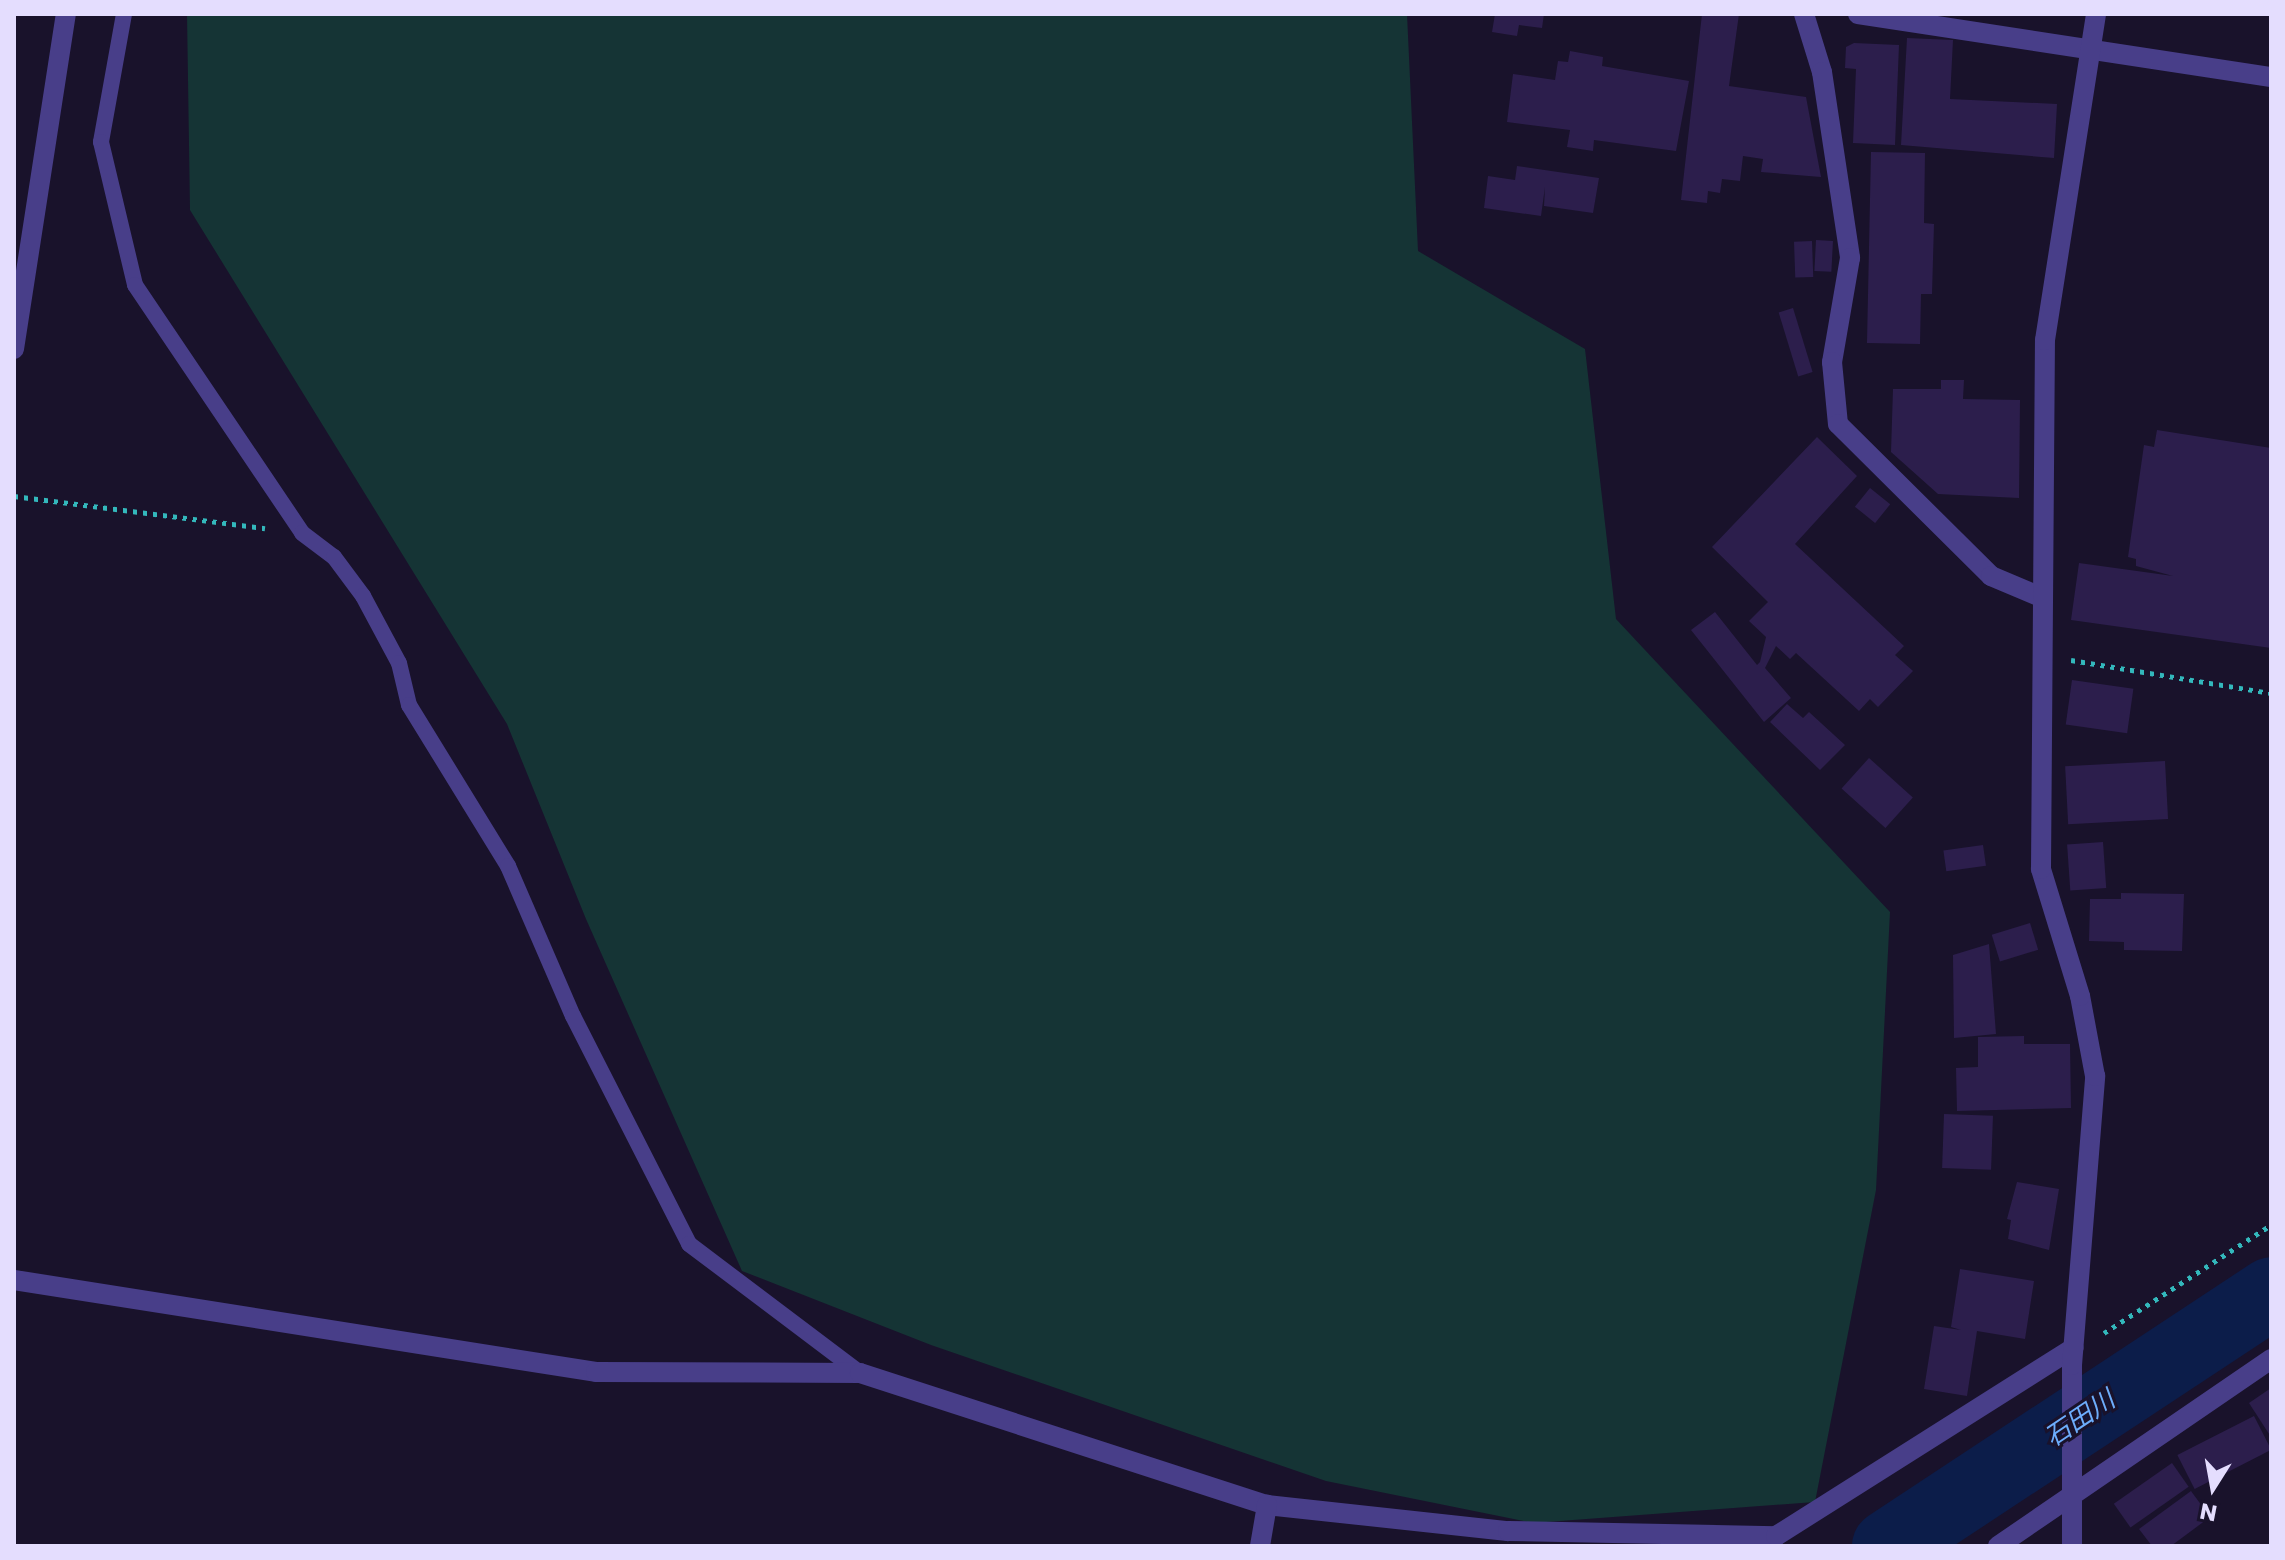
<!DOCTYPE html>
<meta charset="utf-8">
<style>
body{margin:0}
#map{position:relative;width:2285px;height:1560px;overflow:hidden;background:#19122b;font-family:Poppins,"Noto Sans JP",sans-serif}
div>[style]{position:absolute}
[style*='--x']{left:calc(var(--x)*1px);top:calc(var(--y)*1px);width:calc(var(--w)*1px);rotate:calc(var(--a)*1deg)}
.green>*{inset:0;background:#153435}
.river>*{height:72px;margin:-36px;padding:0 36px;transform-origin:36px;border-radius:36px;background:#0c1d4a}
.building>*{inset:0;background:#2c1e4c;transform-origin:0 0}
.path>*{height:5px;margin-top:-2.5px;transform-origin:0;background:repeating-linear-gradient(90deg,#33b8bc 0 4px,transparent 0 10px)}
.lane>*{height:16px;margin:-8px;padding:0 8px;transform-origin:8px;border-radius:8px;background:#483e89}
.street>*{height:20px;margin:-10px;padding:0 10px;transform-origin:10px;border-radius:10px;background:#483e89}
span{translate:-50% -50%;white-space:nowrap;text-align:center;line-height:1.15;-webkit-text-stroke:6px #19122b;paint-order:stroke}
.water-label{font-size:26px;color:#6dadfc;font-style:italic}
.frame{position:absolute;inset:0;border:16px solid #e4ddfe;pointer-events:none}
.north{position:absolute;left:2173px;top:1448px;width:80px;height:80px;-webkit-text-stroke:6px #19122b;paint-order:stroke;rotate:191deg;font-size:22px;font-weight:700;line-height:32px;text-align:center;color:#e4ddfe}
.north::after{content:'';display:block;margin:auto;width:28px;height:36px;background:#e4ddfe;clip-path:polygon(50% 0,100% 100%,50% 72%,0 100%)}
</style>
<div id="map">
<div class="green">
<i style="clip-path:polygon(187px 14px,1407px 14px,1418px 251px,1585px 349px,1616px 619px,1890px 912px,1876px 1190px,1815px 1502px,1533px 1523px,1326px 1481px,931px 1345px,742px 1271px,586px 919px,507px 724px,190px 210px)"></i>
</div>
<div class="river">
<i style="--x:1888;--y:1546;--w:459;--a:-33.4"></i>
</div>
<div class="building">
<i style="clip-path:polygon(1495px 14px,1544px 14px,1542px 28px,1519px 25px,1517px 36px,1492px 32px)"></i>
<i style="clip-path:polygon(1702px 14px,1739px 14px,1729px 86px,1806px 97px,1821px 177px,1761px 172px,1763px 159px,1743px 156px,1740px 181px,1722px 179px,1720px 193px,1708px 191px,1707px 203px,1681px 200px)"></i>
<i style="clip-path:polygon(1907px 38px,1953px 40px,1950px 99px,2057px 104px,2054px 158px,1901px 145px)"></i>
<i style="clip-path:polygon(1854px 43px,1899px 45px,1895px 145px,1853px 143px,1856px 69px,1845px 68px,1846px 47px)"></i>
<i style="clip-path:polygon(1570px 51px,1603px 57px,1602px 66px,1689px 81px,1676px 151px,1594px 140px,1593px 151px,1567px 147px,1570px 130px,1507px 122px,1513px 74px,1555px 80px,1558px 61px,1568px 62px)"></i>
<i style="clip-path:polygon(1871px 152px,1925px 153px,1924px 223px,1934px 224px,1932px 294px,1921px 294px,1920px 344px,1867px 343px)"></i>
<i style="clip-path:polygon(1517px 166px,1599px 178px,1593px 213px,1544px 206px,1545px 187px,1541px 216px,1484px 208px,1488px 176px,1515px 180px)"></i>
<i style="left:1816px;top:240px;width:17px;height:31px;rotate:3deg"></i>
<i style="left:1812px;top:241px;width:36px;height:18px;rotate:88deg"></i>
<i style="left:1793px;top:308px;width:67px;height:15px;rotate:73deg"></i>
<i style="clip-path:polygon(1941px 380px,1964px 380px,1963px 399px,2020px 400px,2019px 498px,1938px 494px,1891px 452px,1893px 389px,1941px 389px)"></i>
<i style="clip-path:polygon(2157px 430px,2271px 448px,2271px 648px,2071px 620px,2079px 563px,2173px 576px,2136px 566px,2136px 559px,2128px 557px,2144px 445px,2154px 447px)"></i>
<i style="clip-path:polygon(1817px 437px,1857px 476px,1795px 544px,1904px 646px,1895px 655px,1913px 671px,1878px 707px,1870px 699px,1859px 711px,1796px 653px,1790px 659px,1776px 646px,1765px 668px,1791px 698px,1764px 722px,1691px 630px,1715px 612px,1757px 665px,1760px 662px,1766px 637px,1749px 621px,1768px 602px,1712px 547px)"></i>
<i style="left:1870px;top:488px;width:26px;height:24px;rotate:39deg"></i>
<i style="left:2072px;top:680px;width:62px;height:45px;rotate:8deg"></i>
<i style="clip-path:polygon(1787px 704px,1803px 718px,1809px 712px,1845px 745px,1820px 770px,1770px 722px)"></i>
<i style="left:1869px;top:758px;width:59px;height:41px;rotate:42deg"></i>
<i style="left:2165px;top:761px;width:58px;height:100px;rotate:87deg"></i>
<i style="left:2103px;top:842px;width:46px;height:36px;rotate:86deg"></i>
<i style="left:1983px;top:845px;width:21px;height:40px;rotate:82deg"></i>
<i style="clip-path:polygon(2121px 893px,2184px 894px,2182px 951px,2124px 950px,2124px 942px,2089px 941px,2090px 899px,2121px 899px)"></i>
<i style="left:2030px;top:923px;width:28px;height:40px;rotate:73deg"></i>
<i style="clip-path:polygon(1989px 944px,1996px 1034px,1954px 1038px,1953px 955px)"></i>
<i style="clip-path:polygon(2024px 1036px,2024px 1044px,2070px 1044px,2071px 1108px,1957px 1111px,1956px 1068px,1978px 1067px,1978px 1037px)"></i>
<i style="left:1944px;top:1114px;width:49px;height:54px;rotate:2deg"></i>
<i style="clip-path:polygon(2017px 1182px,2059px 1189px,2049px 1250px,2008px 1239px,2011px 1220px,2007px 1219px)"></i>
<i style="clip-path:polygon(1960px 1269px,2034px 1281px,2025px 1339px,1977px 1331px,1967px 1396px,1924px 1389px,1934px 1326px,1961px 1330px,1951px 1327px)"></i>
<i style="clip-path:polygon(2271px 1388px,2271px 1437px,2249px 1403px)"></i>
<i style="left:2254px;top:1416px;width:38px;height:86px;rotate:63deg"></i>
<i style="left:2172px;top:1463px;width:29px;height:71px;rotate:55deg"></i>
<i style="clip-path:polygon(2191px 1491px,2210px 1517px,2171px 1546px,2152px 1546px,2139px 1529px)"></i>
</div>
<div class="path">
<i style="--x:14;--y:496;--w:253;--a:7.3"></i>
<i style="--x:2071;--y:660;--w:203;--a:9.4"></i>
<i style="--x:2104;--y:1333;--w:199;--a:-32.9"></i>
</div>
<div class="lane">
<i style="--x:124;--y:14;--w:130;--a:100.2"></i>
<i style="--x:101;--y:142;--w:147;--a:76.6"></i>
<i style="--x:135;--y:285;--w:299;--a:56"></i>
<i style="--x:302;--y:533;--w:40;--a:37"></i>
<i style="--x:334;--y:557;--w:49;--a:53.4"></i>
<i style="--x:363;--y:596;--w:76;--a:61.8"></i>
<i style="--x:399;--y:663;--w:43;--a:76.6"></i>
<i style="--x:409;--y:705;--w:189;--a:58.4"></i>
<i style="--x:508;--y:866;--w:163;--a:66.6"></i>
<i style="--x:573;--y:1016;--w:256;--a:63"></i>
<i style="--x:689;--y:1244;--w:214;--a:37"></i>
</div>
<div class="street">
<i style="--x:1804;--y:14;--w:61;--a:72.8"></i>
<i style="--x:1822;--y:72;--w:188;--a:81.4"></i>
<i style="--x:1850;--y:258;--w:106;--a:99.8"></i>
<i style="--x:1832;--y:362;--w:62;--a:84.5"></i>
<i style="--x:1838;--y:424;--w:216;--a:44.8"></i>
<i style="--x:1991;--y:576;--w:56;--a:22.9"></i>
<i style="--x:1858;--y:14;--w:418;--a:8.7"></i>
<i style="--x:14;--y:349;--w:339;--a:-81.2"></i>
<i style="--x:14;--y:1280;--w:589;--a:8.98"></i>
<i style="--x:596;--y:1372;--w:264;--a:0.2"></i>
<i style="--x:860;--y:1373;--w:428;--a:18"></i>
<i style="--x:1267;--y:1505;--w:242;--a:6.2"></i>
<i style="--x:1508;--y:1531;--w:268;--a:1.1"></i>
<i style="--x:1776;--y:1536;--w:352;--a:-32.3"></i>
<i style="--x:1260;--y:1546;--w:42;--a:-80.3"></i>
<i style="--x:1998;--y:1546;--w:331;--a:-34.4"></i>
<i style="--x:2072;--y:1546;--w:181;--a:-90"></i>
<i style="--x:2072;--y:1365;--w:290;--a:-85.4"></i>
<i style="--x:2095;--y:1076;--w:81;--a:-100.6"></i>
<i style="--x:2080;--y:996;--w:133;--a:-107.1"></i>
<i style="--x:2041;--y:869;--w:529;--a:-89.57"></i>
<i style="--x:2045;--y:340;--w:330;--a:-81.1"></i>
</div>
<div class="water-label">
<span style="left:2080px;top:1419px;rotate:-34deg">石田川</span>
</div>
<div class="frame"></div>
<div class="north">N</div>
</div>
